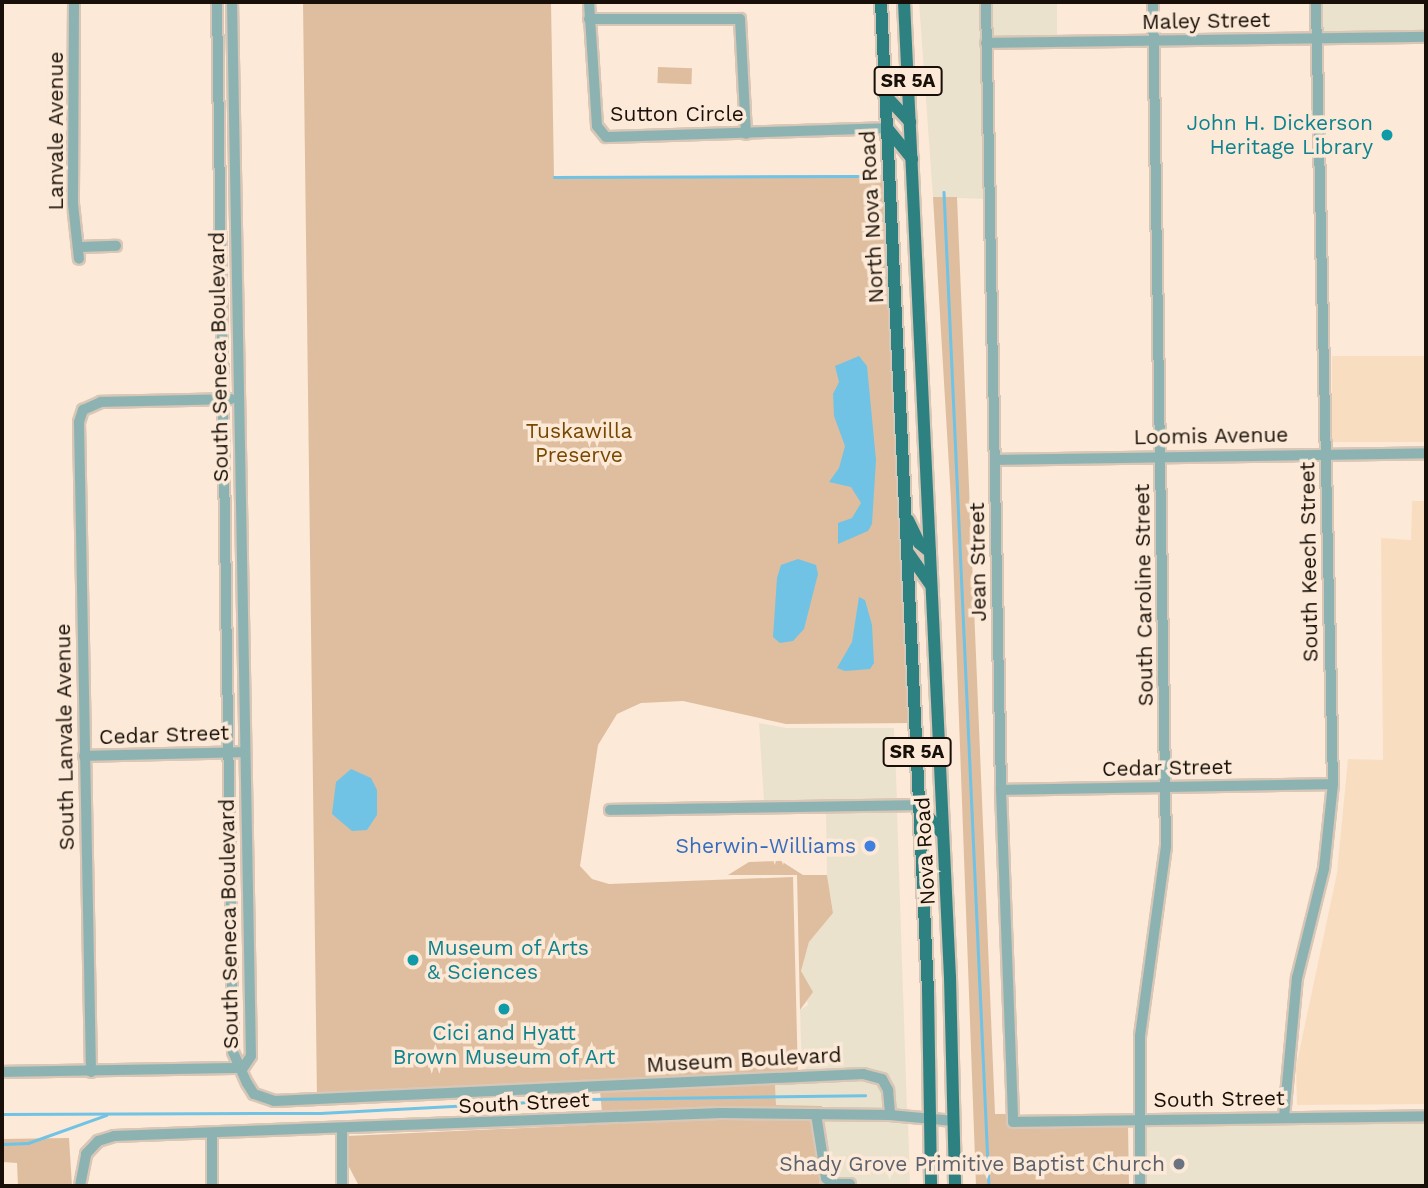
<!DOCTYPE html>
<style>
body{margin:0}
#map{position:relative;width:1428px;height:1188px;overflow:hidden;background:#fce9d7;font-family:"Work Sans",sans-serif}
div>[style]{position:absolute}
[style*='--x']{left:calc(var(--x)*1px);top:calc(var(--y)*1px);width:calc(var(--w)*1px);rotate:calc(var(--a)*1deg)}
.commercial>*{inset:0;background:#ebe2cd;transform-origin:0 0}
.built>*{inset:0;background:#f9ddc0;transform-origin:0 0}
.green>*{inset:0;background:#debe9f;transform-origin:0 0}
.water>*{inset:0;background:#70c3e4}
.stream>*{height:2.5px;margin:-1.25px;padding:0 1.25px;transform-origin:1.25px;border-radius:1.25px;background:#70c3e4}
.roads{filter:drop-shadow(2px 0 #d8c6b6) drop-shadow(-2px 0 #d8c6b6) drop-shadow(0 2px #d8c6b6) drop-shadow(0 -2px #d8c6b6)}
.minor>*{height:10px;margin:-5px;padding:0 5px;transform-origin:5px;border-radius:5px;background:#8cb3b2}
.major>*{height:12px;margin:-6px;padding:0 6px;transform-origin:6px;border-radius:6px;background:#2d8281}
.dots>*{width:19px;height:19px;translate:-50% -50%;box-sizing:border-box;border:4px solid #fce9d7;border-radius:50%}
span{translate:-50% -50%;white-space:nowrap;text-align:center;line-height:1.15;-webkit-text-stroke:7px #fce9d7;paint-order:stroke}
.shield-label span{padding:2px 5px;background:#fce9d7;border:2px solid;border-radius:5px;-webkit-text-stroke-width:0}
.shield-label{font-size:19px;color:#181008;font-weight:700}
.street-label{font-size:21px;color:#181008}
.culture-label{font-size:21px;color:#0d838f}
.right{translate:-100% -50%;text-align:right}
.left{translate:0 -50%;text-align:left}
.park-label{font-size:21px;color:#784700}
.shop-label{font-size:21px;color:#366cbe}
.worship-label{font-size:21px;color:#5b616d}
.frame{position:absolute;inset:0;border:4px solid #181008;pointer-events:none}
</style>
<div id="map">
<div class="commercial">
<i style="clip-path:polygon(919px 2px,981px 2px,984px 199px,933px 197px)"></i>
<i style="left:990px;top:2px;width:67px;height:35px"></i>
<i style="left:1323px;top:2px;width:103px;height:32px"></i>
<i style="clip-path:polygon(759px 723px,786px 728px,894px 728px,897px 800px,764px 802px)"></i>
<i style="clip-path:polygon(897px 811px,907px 1111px,895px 1110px,892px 1087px,876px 1071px,802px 1072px,800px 1010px,808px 1005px,801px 971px,809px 942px,833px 913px,827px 875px,826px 812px)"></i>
<i style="clip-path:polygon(872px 1081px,883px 1092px,885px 1109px,776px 1105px,775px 1084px)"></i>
<i style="clip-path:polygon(822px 1120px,908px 1122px,910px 1186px,855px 1186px,855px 1179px,835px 1178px)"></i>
<i style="left:1426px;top:1121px;width:65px;height:282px;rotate:90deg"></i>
</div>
<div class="built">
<i style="left:1426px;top:356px;width:86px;height:94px;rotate:90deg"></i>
<i style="clip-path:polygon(1412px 501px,1426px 501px,1426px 1104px,1297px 1105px,1296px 1067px,1337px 873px,1348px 759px,1383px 760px,1381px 538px,1411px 540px)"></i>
</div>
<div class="green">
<i style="clip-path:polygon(303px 2px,551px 2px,554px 177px,889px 175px,915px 723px,786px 724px,683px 701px,641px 703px,617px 714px,598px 745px,580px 866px,592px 879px,609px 884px,793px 877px,798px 1077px,317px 1099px)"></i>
<i style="left:658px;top:67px;width:34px;height:16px;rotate:2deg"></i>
<i style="clip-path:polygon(933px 197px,957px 197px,995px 1114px,1008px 1114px,1009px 1128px,1128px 1125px,1129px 1186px,976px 1186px,951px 500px)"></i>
<i style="clip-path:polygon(781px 861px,803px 875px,827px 875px,833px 913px,809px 942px,801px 971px,813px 992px,800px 1010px,797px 875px,728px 875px,749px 862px)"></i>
<i style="clip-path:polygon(775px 1084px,776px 1105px,822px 1106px,822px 1109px,602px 1113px,600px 1091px)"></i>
<i style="clip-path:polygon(720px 1119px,812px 1120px,820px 1186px,359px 1186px,347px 1163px,347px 1136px)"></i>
<i style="clip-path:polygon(69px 1138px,72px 1186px,18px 1186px,17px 1163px,2px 1162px,2px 1139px)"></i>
</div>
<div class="water">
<i style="clip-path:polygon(859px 356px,867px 366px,876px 460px,872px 524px,868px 531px,838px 544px,838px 523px,852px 518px,861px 503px,851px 487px,829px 482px,839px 468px,845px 446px,834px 416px,833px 394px,839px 382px,835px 366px)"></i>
<i style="clip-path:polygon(798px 559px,816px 565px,818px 574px,804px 629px,793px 641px,780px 643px,773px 637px,777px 578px,781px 565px)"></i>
<i style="clip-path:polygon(859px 597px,865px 600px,872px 625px,874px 663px,870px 669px,845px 671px,837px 668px,852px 642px)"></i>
<i style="clip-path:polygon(351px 769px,371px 778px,377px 790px,377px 815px,367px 830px,352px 831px,332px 814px,336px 782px)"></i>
</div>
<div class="stream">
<i style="--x:554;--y:177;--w:312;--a:-0.2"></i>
<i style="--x:944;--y:192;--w:995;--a:87.41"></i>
<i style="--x:2;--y:1114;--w:318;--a:-0.2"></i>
<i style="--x:320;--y:1113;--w:270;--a:-3"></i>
<i style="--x:590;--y:1099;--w:275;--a:-0.8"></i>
<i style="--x:2;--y:1144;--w:26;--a:-2"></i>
<i style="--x:28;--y:1143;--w:83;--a:-19.7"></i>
</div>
<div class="roads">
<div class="minor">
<i style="--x:74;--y:2;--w:202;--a:90.3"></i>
<i style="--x:73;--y:204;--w:55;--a:83.8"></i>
<i style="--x:217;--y:2;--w:1050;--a:89.13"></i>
<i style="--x:233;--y:1052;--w:34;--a:66"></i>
<i style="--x:247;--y:1083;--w:13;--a:58"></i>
<i style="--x:254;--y:1094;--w:21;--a:19"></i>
<i style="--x:274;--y:1101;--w:590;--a:-2.62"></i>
<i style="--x:863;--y:1074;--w:20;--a:15"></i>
<i style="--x:882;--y:1079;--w:13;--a:61"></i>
<i style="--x:888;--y:1090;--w:25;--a:85"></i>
<i style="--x:232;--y:2;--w:1054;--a:88.97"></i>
<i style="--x:251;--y:1056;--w:14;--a:124"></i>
<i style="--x:589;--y:2;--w:124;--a:86.3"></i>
<i style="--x:597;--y:126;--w:14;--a:51"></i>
<i style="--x:606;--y:137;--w:281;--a:-1.8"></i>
<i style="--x:986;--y:2;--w:788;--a:88.91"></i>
<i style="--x:1001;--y:790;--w:332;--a:87.9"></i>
<i style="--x:1013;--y:1122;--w:413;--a:-0.8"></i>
<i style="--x:589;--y:19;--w:151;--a:0"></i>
<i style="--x:740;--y:19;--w:115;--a:87"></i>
<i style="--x:986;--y:43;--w:440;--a:-0.8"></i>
<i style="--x:80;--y:247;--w:36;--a:-2"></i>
<i style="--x:995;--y:460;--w:431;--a:-0.9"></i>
<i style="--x:84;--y:756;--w:161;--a:-1.4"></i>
<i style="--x:1001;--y:790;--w:332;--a:-1"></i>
<i style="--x:610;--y:810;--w:309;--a:-0.9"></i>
<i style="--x:2;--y:1072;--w:241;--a:-1"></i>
<i style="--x:91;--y:1072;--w:650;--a:-91.06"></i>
<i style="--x:79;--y:422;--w:13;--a:-72"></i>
<i style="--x:83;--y:410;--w:20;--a:-24"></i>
<i style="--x:101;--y:402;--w:130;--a:-1.3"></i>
<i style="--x:816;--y:1114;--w:65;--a:81.1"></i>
<i style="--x:826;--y:1178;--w:8;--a:45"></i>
<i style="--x:832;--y:1184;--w:18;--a:0"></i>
<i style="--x:1284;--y:1117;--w:140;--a:-84.7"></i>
<i style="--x:1297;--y:978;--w:112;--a:-76.1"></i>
<i style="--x:1324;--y:869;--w:85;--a:-84"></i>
<i style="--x:1333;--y:784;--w:782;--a:-91.25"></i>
<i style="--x:342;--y:1130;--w:56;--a:90"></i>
<i style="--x:212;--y:1134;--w:52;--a:90"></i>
<i style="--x:80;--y:1186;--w:33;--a:-79"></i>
<i style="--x:86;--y:1154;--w:18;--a:-47"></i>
<i style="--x:98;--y:1141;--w:17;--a:-17"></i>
<i style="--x:114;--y:1136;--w:607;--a:-2.17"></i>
<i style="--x:721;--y:1113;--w:169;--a:0.7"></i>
<i style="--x:890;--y:1115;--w:64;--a:5.4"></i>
<i style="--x:1140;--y:1186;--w:150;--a:-90"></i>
<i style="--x:1140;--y:1036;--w:191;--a:-82.2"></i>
<i style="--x:1166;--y:847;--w:845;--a:-90.88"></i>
</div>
<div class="major">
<i style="--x:881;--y:2;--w:989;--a:87.28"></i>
<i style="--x:928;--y:990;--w:196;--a:89.1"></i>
<i style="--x:904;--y:2;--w:976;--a:87.3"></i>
<i style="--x:950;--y:977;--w:209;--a:88.6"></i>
<i style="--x:885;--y:95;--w:37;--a:47"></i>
<i style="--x:887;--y:128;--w:40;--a:51"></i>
<i style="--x:908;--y:520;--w:25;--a:64"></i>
<i style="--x:919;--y:543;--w:14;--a:39"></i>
<i style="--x:907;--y:551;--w:40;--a:55.1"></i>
<i style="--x:919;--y:805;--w:35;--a:51"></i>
</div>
</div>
<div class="dots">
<i style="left:1387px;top:135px;background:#0f9aa8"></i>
<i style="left:870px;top:846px;background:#3f7fe0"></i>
<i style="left:413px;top:960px;background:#0f9aa8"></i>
<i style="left:504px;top:1009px;background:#0f9aa8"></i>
<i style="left:1179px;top:1164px;background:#6b7280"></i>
</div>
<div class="shield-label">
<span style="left:908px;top:81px">SR 5A</span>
<span style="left:917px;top:752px">SR 5A</span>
</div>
<div class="street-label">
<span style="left:1206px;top:21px;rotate:-1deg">Maley Street</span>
<span style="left:677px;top:114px">Sutton Circle</span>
<span style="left:56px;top:131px;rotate:-90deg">Lanvale Avenue</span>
<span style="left:872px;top:217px;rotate:-93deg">North Nova Road</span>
<span style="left:219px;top:357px;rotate:-91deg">South Seneca Boulevard</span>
<span style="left:1211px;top:436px;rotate:-1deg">Loomis Avenue</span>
<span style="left:978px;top:562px;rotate:-91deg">Jean Street</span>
<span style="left:1309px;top:562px;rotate:-91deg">South Keech Street</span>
<span style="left:1144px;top:595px;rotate:-91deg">South Caroline Street</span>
<span style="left:164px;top:735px;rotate:-2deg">Cedar Street</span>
<span style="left:65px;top:737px;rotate:-91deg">South Lanvale Avenue</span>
<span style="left:1167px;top:768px;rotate:-1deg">Cedar Street</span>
<span style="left:925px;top:851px;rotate:-93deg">Nova Road</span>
<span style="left:229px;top:924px;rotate:-91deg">South Seneca Boulevard</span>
<span style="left:744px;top:1060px;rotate:-3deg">Museum Boulevard</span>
<span style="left:1219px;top:1099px;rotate:-1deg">South Street</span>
<span style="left:524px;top:1103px;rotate:-3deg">South Street</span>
</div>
<div class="culture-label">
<span class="right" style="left:1373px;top:135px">John H. Dickerson<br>Heritage Library</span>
<span class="left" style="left:427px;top:960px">Museum of Arts<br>&amp; Sciences</span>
<span style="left:504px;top:1045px">Cici and Hyatt<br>Brown Museum of Art</span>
</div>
<div class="park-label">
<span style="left:579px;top:443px">Tuskawilla<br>Preserve</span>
</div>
<div class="shop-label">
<span class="right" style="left:856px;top:846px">Sherwin-Williams</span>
</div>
<div class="worship-label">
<span class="right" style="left:1165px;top:1164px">Shady Grove Primitive Baptist Church</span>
</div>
<div class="frame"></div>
</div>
